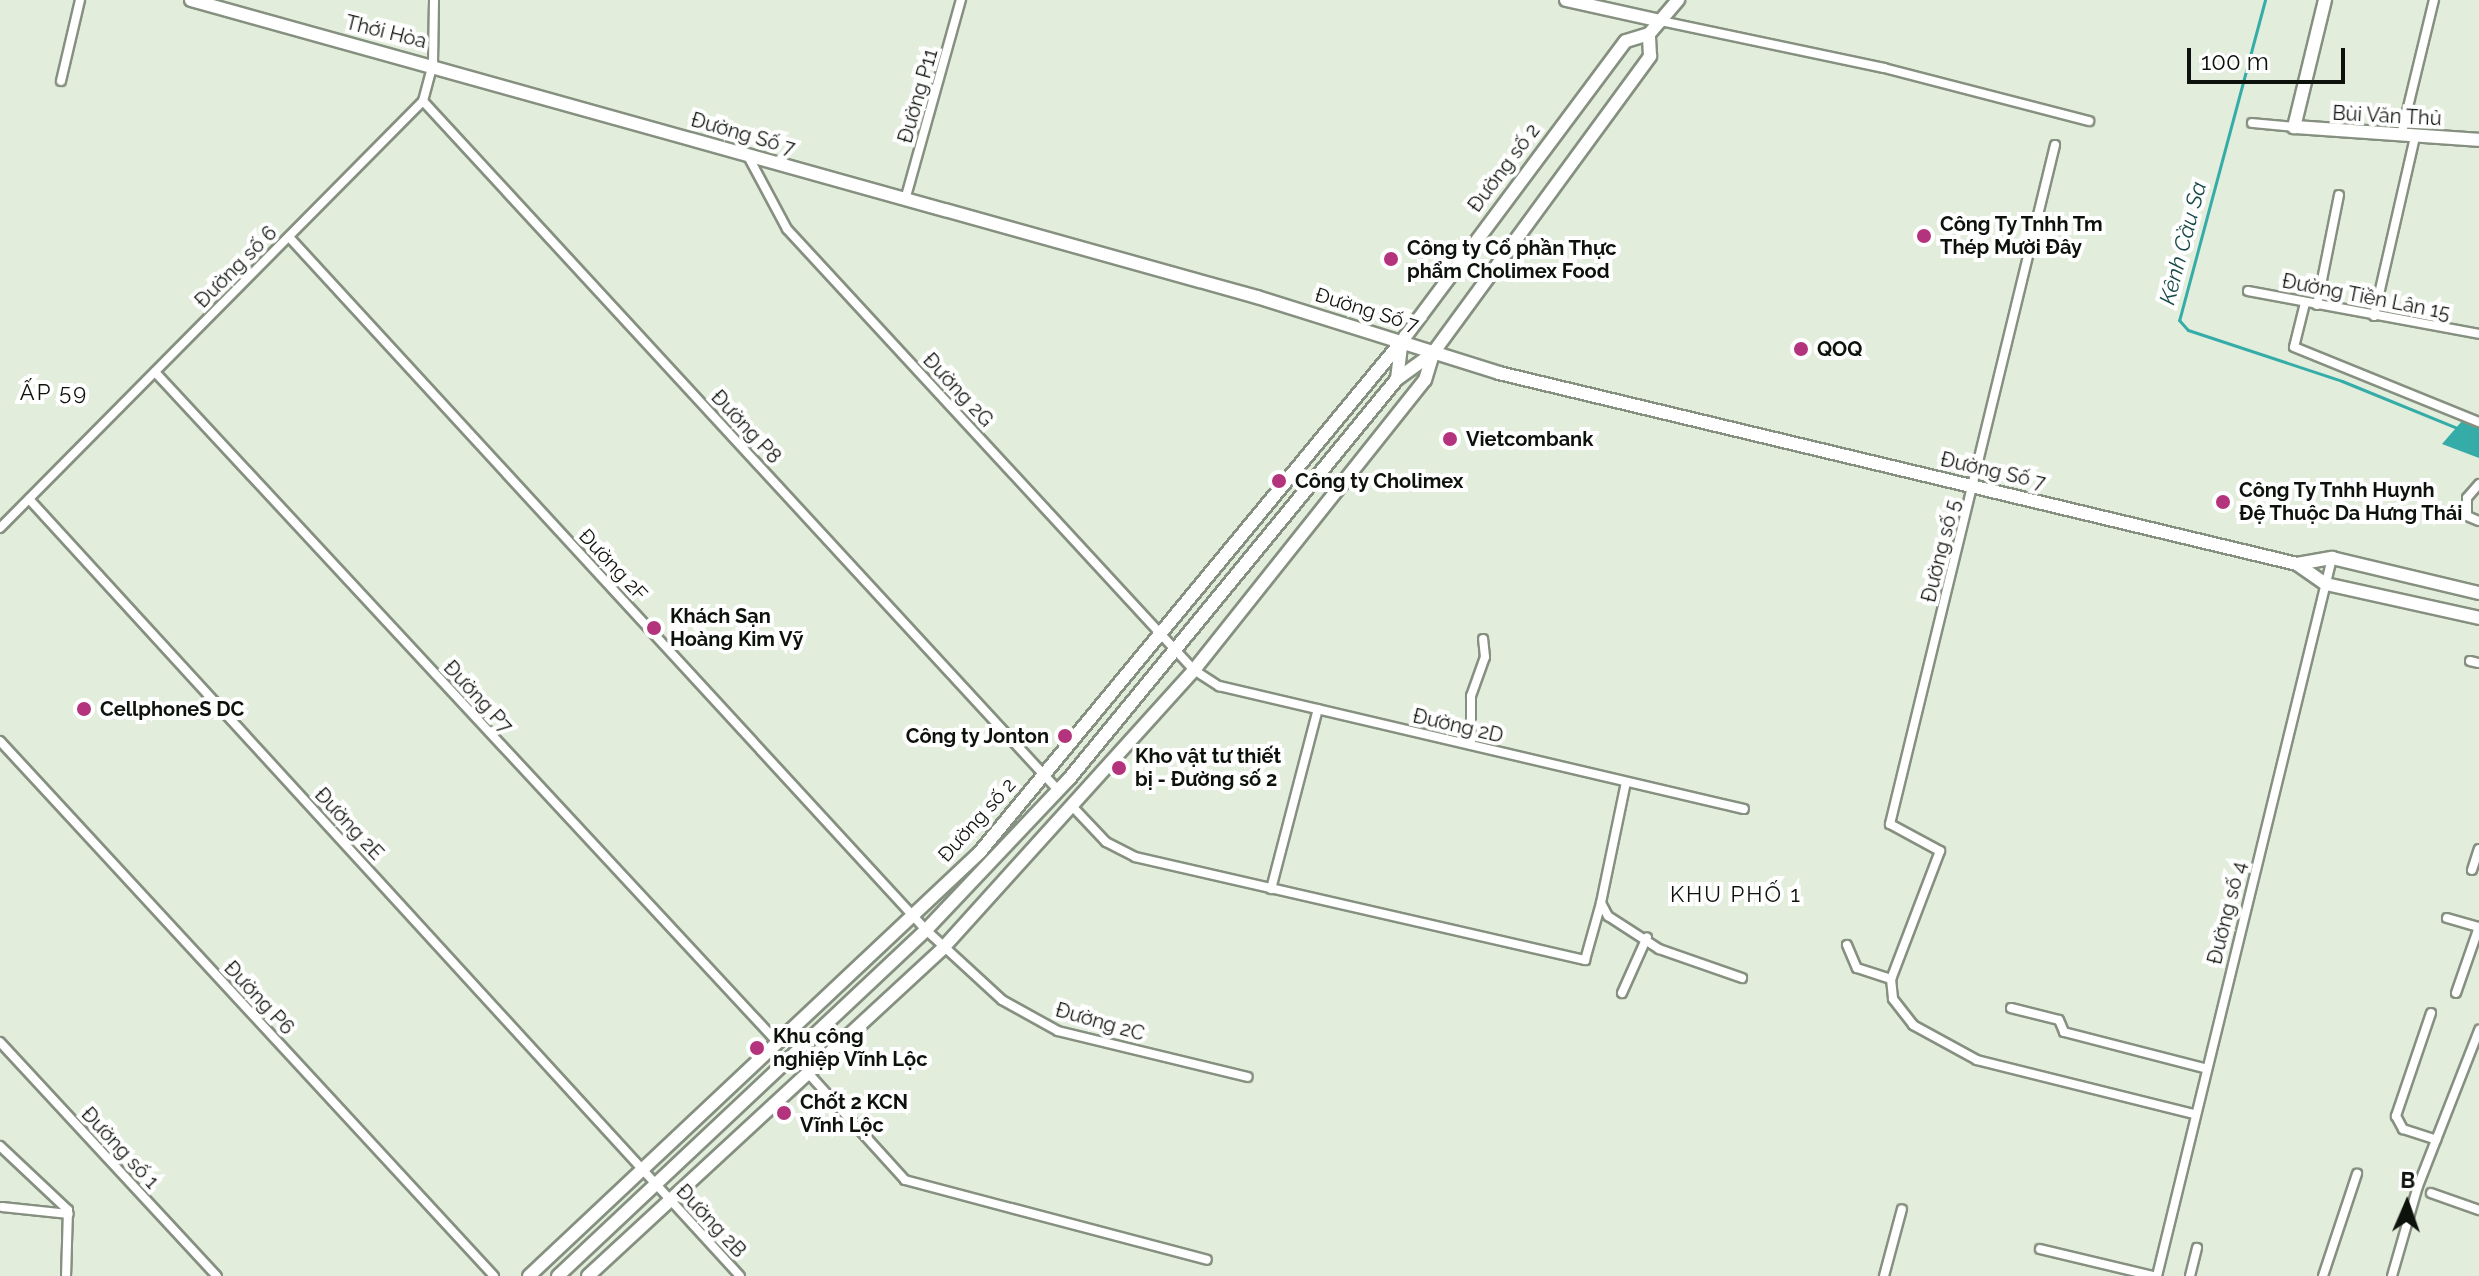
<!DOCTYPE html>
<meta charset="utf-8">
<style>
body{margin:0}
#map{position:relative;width:2479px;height:1276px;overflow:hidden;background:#e2eddc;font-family:Raleway,sans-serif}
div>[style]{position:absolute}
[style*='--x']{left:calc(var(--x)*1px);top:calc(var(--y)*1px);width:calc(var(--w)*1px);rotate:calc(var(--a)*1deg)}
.water>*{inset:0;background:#35aca8}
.stream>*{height:3px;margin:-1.5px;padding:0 1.5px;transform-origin:1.5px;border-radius:1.5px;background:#35aca8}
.roads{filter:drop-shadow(2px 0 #869080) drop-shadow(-2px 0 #869080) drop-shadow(0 2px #869080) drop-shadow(0 -2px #869080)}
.street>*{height:8px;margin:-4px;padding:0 4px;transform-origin:4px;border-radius:4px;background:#fff}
.secondary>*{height:12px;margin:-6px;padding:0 6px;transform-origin:6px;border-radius:6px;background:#fff}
.dots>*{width:22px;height:22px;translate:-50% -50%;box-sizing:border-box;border:4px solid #fff;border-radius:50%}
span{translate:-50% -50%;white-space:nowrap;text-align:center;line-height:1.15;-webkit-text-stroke:8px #fff;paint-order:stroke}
.street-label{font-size:20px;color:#0e120c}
.poi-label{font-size:20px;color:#0e120c;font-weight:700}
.left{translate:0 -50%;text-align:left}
.right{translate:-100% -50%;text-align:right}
.water-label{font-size:22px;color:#184a48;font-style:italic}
.neighbourhood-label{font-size:22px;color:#0e120c;letter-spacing:2px}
.north{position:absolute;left:2367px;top:1164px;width:80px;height:80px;-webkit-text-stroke:6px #fff;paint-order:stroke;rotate:2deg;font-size:22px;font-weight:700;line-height:32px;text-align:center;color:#0e120c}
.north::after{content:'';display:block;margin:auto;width:28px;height:36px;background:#0e120c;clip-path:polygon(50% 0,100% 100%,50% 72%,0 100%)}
.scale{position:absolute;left:2187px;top:48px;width:158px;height:36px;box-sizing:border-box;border:4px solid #0e120c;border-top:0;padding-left:10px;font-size:24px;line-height:28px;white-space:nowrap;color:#0e120c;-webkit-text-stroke:6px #fff;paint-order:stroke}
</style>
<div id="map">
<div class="water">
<i style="clip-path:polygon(2462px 421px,2479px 428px,2479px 458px,2442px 444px)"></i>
</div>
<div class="stream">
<i style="--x:2265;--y:0;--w:331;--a:105"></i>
<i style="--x:2179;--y:320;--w:13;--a:48"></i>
<i style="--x:2188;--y:330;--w:162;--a:18.3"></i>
<i style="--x:2342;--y:381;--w:124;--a:22.2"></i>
</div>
<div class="roads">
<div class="street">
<i style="--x:1661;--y:21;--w:228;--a:11.9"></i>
<i style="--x:1884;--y:68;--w:212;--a:14.5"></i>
<i style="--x:61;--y:81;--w:83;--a:-76.8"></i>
<i style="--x:423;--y:101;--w:937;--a:47.34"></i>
<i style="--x:2252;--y:123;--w:42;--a:5.4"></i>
<i style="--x:2401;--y:136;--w:140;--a:-76.4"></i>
<i style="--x:2055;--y:145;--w:699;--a:103.66"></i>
<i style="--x:1890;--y:824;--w:57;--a:28.4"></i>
<i style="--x:1940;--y:851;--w:137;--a:110.9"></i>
<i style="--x:1891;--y:979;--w:20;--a:84"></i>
<i style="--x:1893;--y:999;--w:33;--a:52"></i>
<i style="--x:1913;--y:1025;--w:73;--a:28.7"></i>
<i style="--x:1977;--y:1060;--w:223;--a:14"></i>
<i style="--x:748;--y:156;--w:83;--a:61.9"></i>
<i style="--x:787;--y:229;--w:600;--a:47.3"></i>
<i style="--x:1194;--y:670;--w:30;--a:33"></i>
<i style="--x:1219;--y:686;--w:539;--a:13.19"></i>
<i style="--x:905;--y:200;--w:208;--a:-74.4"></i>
<i style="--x:289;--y:237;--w:941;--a:47.41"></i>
<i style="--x:926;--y:930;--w:103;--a:42.6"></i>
<i style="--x:1002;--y:1000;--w:64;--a:29"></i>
<i style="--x:1058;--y:1031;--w:195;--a:13.6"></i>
<i style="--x:2248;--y:291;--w:235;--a:10.5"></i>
<i style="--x:2305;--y:303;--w:45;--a:104"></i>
<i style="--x:2294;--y:347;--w:200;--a:22.1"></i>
<i style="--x:2317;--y:305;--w:112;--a:-78.7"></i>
<i style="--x:2374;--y:316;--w:184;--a:-77.1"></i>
<i style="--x:155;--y:372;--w:916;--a:47.12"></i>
<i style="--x:2479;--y:484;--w:18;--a:131"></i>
<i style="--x:2467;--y:498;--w:18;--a:90"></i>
<i style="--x:2467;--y:516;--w:13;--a:23"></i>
<i style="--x:29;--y:499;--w:1053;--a:47.54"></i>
<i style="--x:0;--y:528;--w:601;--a:-45.27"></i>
<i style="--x:423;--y:101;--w:38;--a:-75"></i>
<i style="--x:433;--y:64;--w:64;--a:-89.1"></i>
<i style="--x:2470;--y:661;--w:9;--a:13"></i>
<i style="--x:0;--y:741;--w:728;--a:47.28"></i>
<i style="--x:1471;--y:745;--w:49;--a:-90"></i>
<i style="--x:1471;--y:696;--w:41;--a:-70.3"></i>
<i style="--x:1485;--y:657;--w:18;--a:-96"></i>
<i style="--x:1626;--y:782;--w:124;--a:101.7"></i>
<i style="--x:1601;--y:903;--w:15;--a:62"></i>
<i style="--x:1608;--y:916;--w:61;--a:32.9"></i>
<i style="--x:1659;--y:949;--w:88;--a:19.3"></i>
<i style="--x:1071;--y:805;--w:51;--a:46.6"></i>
<i style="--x:1106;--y:842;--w:33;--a:27"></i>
<i style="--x:1135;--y:857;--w:462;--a:12.9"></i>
<i style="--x:1585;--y:960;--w:59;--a:-74.3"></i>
<i style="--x:2472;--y:870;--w:22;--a:-72"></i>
<i style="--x:1271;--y:889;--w:186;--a:-75.4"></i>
<i style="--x:2447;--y:918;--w:33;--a:16"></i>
<i style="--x:1847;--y:945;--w:25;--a:67"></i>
<i style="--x:1857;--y:968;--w:36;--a:18"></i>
<i style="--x:1622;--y:993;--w:61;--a:-65.9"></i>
<i style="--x:2456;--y:993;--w:70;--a:-70.8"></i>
<i style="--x:2011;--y:1008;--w:49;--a:14"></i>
<i style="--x:2059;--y:1020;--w:13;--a:67"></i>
<i style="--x:2064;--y:1032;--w:145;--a:14.4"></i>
<i style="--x:2431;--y:1013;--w:109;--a:108.8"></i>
<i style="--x:2396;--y:1116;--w:15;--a:62"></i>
<i style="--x:2403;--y:1129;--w:35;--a:18"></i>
<i style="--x:0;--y:1042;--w:319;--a:47.2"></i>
<i style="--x:808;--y:1073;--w:144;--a:47.8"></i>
<i style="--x:905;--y:1180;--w:312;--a:14.8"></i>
<i style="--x:0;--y:1146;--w:93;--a:43.3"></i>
<i style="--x:68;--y:1210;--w:66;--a:91.7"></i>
<i style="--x:2431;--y:1193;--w:51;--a:19.5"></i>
<i style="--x:2;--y:1207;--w:67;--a:6"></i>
<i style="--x:2040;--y:1249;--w:116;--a:13.4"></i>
<i style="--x:1884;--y:1276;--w:69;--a:-75"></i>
<i style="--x:2157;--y:1276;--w:739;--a:-76.3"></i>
<i style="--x:2190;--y:1276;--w:29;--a:-76"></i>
<i style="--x:2323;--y:1276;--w:108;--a:-71.6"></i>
<i style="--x:2392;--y:1276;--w:94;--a:-73.9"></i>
<i style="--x:2418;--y:1186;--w:168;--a:-68.6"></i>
</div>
<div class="secondary">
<i style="--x:191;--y:0;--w:1107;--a:15.57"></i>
<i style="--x:1257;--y:297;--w:254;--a:17.4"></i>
<i style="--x:1499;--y:373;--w:821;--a:13.46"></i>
<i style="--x:2297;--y:564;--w:35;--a:35"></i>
<i style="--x:2326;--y:584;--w:157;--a:12.5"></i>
<i style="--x:1566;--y:0;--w:97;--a:12.5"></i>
<i style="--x:2325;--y:0;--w:131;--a:103.7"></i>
<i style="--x:2294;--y:127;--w:185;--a:4"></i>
<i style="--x:1397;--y:379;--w:38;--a:-83"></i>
<i style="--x:2297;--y:564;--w:36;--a:-10"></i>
<i style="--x:2332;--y:558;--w:151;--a:13.4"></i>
<i style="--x:529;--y:1276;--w:619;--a:-43.23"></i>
<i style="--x:980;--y:852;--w:663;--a:-50.45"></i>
<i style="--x:1402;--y:341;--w:374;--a:-53.3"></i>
<i style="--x:1626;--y:41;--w:24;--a:-17"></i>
<i style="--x:1649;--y:34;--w:45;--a:-49.5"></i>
<i style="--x:558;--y:1276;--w:505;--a:-43.24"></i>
<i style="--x:926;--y:930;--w:208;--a:-46.6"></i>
<i style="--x:1069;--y:779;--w:517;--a:-50.65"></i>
<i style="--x:1397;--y:379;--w:44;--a:-35.8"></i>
<i style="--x:588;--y:1276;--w:483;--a:-42.7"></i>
<i style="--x:943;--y:948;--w:375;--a:-47.9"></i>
<i style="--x:1194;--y:670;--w:371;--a:-51.5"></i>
<i style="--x:1425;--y:380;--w:28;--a:-73"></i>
<i style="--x:1433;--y:353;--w:368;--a:-53.8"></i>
<i style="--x:1650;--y:56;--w:22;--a:-93"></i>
</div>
</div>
<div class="dots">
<i style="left:1924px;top:236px;background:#b4337d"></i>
<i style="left:1391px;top:259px;background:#b4337d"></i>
<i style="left:1801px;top:349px;background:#b4337d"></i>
<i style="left:1450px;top:439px;background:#b4337d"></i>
<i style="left:1279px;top:481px;background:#b4337d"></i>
<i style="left:2223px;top:502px;background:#b4337d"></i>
<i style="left:654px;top:628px;background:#b4337d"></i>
<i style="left:84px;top:709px;background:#b4337d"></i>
<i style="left:1065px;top:736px;background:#b4337d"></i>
<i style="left:1119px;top:768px;background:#b4337d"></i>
<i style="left:757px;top:1048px;background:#b4337d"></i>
<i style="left:784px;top:1113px;background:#b4337d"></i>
</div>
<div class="street-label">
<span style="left:386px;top:32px;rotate:14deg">Thới Hòa</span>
<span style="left:918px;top:96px;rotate:-74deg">Đường P11</span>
<span style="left:2387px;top:116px;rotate:3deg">Bùi Văn Thủ</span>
<span style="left:743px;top:134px;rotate:16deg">Đường Số 7</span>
<span style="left:1504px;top:168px;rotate:-53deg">Đường số 2</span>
<span style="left:236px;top:267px;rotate:-45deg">Đường số 6</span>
<span style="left:2366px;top:297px;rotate:11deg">Đường Tiền Lân 15</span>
<span style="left:1367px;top:310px;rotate:17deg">Đường Số 7</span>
<span style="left:958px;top:390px;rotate:47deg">Đường 2G</span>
<span style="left:746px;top:427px;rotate:47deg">Đường P8</span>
<span style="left:1993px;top:471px;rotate:13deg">Đường Số 7</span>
<span style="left:1941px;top:551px;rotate:-76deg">Đường số 5</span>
<span style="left:613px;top:565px;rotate:47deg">Đường 2F</span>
<span style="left:478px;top:697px;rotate:47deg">Đường P7</span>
<span style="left:1458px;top:726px;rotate:13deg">Đường 2D</span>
<span style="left:977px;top:820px;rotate:-48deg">Đường số 2</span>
<span style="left:349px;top:824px;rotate:47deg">Đường 2E</span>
<span style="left:2227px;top:913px;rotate:-76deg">Đường số 4</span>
<span style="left:259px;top:998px;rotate:47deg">Đường P6</span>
<span style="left:1100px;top:1022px;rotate:16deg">Đường 2C</span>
<span style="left:120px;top:1148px;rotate:47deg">Đường số 1</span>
<span style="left:711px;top:1221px;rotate:47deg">Đường 2B</span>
</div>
<div class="poi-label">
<span class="left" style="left:1940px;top:236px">Công Ty Tnhh Tm<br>Thép Mười Đây</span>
<span class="left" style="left:1407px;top:260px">Công ty Cổ phần Thực<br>phẩm Cholimex Food</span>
<span class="left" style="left:1817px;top:349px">QOQ</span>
<span class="left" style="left:1466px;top:439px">Vietcombank</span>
<span class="left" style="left:1295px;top:481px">Công ty Cholimex</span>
<span class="left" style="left:2239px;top:502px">Công Ty Tnhh Huynh<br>Đệ Thuộc Da Hưng Thái</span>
<span class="left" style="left:670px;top:628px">Khách Sạn<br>Hoàng Kim Vỹ</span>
<span class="left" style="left:100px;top:709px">CellphoneS DC</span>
<span class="right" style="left:1049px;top:736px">Công ty Jonton</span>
<span class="left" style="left:1135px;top:768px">Kho vật tư thiết<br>bị - Đường số 2</span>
<span class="left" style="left:773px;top:1048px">Khu công<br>nghiệp Vĩnh Lộc</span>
<span class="left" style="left:800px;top:1114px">Chốt 2 KCN<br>Vĩnh Lộc</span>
</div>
<div class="water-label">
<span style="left:2183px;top:243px;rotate:-75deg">Kênh Cầu Sa</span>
</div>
<div class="neighbourhood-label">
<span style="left:54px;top:393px">ẤP 59</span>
<span style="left:1736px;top:895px">KHU PHỐ 1</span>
</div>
<div class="north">B</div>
<div class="scale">100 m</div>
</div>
